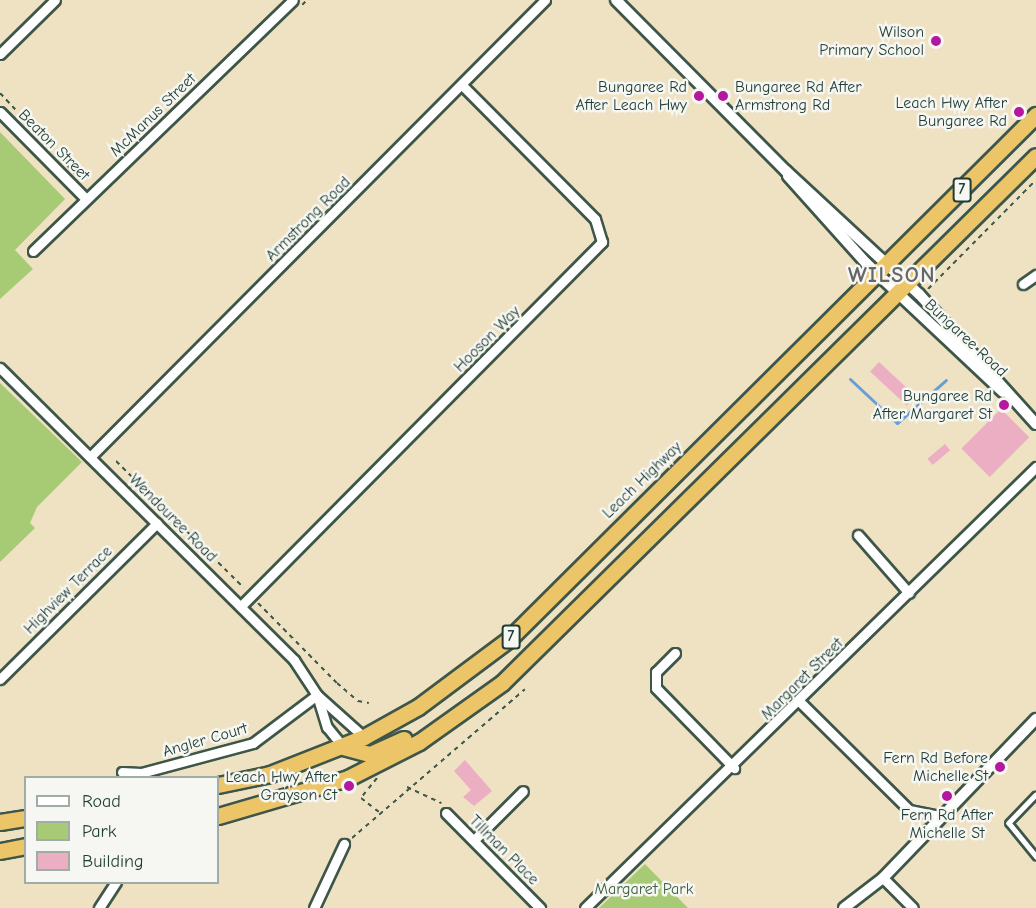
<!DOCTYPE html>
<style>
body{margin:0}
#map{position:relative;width:1036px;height:908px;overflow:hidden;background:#eee2c3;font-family:"Comic Neue",sans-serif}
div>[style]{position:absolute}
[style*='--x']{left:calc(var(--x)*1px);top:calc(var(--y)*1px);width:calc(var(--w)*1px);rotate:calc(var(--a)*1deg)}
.green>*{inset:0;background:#a7cb75}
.stream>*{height:3px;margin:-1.5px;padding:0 1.5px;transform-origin:1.5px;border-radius:1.5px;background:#669fd5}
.building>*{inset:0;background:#ecaec3;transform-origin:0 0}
.path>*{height:2px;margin-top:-1px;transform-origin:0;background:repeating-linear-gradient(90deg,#3e5649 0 4.5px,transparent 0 9px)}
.roads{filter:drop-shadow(2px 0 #3e5649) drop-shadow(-2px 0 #3e5649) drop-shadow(0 2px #3e5649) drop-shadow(0 -2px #3e5649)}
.service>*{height:4.5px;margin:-2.25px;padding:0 2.25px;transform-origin:2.25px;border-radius:2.25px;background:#fff}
.minor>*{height:9px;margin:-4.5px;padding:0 4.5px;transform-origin:4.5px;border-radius:4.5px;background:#fff}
.tertiary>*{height:10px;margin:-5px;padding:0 5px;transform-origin:5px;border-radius:5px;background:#fff}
.trunk>*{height:15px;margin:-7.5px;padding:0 7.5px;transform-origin:7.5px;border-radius:7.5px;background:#edc569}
.dots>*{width:16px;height:16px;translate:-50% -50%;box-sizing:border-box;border:3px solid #f6f6f2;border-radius:50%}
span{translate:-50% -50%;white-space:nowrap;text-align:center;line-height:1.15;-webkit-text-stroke:5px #f6f6f2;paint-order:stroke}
.shield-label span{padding:2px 4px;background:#f6f6f2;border:2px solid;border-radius:4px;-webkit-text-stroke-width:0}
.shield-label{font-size:15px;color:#1f3d34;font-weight:700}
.poi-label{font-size:16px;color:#1f3d34}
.right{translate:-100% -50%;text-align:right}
.left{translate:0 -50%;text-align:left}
.street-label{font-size:16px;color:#1f3d34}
.park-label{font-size:16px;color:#416044}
.district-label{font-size:22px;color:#676566;font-weight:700;letter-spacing:1.5px}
.legend{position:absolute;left:24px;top:776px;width:195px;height:108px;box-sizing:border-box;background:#f6f6f2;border:2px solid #a0aca6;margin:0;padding:8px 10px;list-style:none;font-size:18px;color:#1f3d34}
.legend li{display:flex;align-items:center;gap:12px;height:30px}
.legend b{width:30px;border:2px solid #a0aca6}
</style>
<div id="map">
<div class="green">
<i style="clip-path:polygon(0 132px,65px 199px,15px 250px,33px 269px,0 299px)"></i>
<i style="clip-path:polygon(0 383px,82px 462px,37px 507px,30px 523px,35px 528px,0 562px)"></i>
<i style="clip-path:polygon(645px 864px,688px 908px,599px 908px)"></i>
</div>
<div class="stream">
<i style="--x:850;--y:379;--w:64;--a:43.1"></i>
<i style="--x:897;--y:423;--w:65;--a:-41.3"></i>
</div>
<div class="building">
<i style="left:879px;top:362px;width:50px;height:13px;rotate:43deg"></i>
<i style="left:1001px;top:409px;width:40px;height:56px;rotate:45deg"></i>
<i style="left:945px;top:444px;width:8px;height:23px;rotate:50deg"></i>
<i style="clip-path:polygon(465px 760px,492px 791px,474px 806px,463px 797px,471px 790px,454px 771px)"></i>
</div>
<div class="path">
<i style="--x:302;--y:5;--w:7;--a:-45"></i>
<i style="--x:0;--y:93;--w:113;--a:47.1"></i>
<i style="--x:928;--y:289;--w:153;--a:-45.3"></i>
<i style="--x:116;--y:461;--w:180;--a:44.8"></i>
<i style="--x:258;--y:603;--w:112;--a:45.4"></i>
<i style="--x:337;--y:683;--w:28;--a:41"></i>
<i style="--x:358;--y:701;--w:11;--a:10"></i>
<i style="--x:377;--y:778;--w:26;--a:129"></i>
<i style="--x:361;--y:798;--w:23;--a:38"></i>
<i style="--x:407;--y:787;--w:38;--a:25"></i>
<i style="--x:352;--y:838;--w:228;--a:-40.7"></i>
</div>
<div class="roads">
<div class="service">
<i style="--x:1036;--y:795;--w:39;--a:134"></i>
<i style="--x:1009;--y:823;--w:43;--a:50.7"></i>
</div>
<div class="minor">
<i style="--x:0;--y:54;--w:77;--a:-44.5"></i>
<i style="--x:0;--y:112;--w:122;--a:45.3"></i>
<i style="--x:33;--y:251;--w:361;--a:-44"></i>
<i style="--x:1023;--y:284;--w:16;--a:-35"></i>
<i style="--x:0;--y:368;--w:414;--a:44.8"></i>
<i style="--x:294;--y:660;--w:42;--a:56.7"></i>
<i style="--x:317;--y:695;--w:34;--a:73"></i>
<i style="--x:327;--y:727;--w:26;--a:51"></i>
<i style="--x:90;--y:457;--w:645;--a:-45.13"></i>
<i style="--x:858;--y:535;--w:77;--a:48.7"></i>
<i style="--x:241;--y:606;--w:513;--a:-45.24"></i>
<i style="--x:602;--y:242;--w:24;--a:-107"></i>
<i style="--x:595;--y:219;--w:189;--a:-134.8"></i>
<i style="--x:675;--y:653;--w:27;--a:135"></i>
<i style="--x:656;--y:672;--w:16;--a:90"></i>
<i style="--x:656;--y:688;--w:112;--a:45.7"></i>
<i style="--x:0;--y:679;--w:221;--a:-44.8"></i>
<i style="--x:317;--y:695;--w:63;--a:41.8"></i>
<i style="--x:800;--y:702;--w:153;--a:44.7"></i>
<i style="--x:909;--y:810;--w:31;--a:11"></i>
<i style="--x:122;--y:772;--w:19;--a:3"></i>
<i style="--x:141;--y:773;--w:116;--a:-15"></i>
<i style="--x:253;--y:743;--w:80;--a:-36.9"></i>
<i style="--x:446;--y:813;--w:134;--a:45.3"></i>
<i style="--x:474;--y:840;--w:69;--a:-45"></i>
<i style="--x:883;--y:878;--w:42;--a:45"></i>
<i style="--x:99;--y:908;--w:31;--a:-57"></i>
<i style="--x:314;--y:908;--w:71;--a:-64.9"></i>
<i style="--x:585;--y:908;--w:631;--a:-44.36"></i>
</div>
<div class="tertiary">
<i style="--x:616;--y:0;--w:241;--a:45.2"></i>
<i style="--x:786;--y:171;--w:181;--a:42.8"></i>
<i style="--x:919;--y:294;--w:175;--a:48"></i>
<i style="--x:788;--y:176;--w:117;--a:48.1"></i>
<i style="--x:866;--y:263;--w:188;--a:43.3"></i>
<i style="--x:844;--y:908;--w:49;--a:-37.6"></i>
<i style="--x:883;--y:878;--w:221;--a:-46.1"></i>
</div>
<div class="trunk">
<i style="--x:343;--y:747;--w:28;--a:15"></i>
<i style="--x:370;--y:754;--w:37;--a:-24"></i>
<i style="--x:218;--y:785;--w:53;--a:-11.9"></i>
<i style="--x:270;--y:774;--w:101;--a:-21.5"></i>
<i style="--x:364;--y:737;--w:62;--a:-29.1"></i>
<i style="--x:418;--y:707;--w:112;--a:-36.7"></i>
<i style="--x:508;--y:640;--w:745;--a:-44.84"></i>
<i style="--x:218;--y:816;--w:135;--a:-16.3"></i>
<i style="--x:348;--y:778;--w:80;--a:-26.9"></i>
<i style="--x:419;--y:742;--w:102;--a:-35.4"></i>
<i style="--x:502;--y:683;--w:750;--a:-44.62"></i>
<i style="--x:0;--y:822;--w:26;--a:-9"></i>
<i style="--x:0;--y:851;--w:26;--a:-11"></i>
</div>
</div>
<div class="dots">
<i style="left:936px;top:41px;background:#b5179e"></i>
<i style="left:699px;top:96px;background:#b5179e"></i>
<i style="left:723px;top:96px;background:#b5179e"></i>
<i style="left:1019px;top:112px;background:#b5179e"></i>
<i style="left:1004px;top:405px;background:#b5179e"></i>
<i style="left:1000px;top:767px;background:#b5179e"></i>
<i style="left:349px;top:786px;background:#b5179e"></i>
<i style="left:947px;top:796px;background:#b5179e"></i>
</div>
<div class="shield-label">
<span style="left:962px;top:190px">7</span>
<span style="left:511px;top:637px">7</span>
</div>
<div class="poi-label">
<span class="right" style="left:924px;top:41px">Wilson<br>Primary School</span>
<span class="right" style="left:687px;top:96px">Bungaree Rd<br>After Leach Hwy</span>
<span class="left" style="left:735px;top:96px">Bungaree Rd After<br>Armstrong Rd</span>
<span class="right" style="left:1007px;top:112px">Leach Hwy After<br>Bungaree Rd</span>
<span class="right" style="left:992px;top:405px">Bungaree Rd<br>After Margaret St</span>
<span class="right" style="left:988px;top:767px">Fern Rd Before<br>Michelle St</span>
<span class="right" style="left:337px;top:786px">Leach Hwy After<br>Grayson Ct</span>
<span style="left:947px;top:824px">Fern Rd After<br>Michelle St</span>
</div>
<div class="street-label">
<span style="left:153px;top:115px;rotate:-44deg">McManus Street</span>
<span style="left:54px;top:145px;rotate:45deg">Beaton Street</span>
<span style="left:308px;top:219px;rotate:-45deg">Armstrong Road</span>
<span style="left:966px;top:338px;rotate:43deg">Bungaree Road</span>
<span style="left:487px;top:339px;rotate:-45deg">Hooson Way</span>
<span style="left:642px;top:480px;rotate:-44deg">Leach Highway</span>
<span style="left:173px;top:518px;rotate:45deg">Wendouree Road</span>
<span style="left:68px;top:590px;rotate:-45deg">Highview Terrace</span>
<span style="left:802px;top:679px;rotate:-45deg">Margaret Street</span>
<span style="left:205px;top:740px;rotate:-16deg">Angler Court</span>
<span style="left:504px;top:850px;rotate:45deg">Tillman Place</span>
</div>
<div class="park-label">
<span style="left:644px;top:889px">Margaret Park</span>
</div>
<div class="district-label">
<span style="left:892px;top:276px">WILSON</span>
</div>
<ul class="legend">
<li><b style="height:8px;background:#fff"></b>Road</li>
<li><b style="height:16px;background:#a7cb75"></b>Park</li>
<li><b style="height:16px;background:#ecaec3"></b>Building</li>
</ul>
</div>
